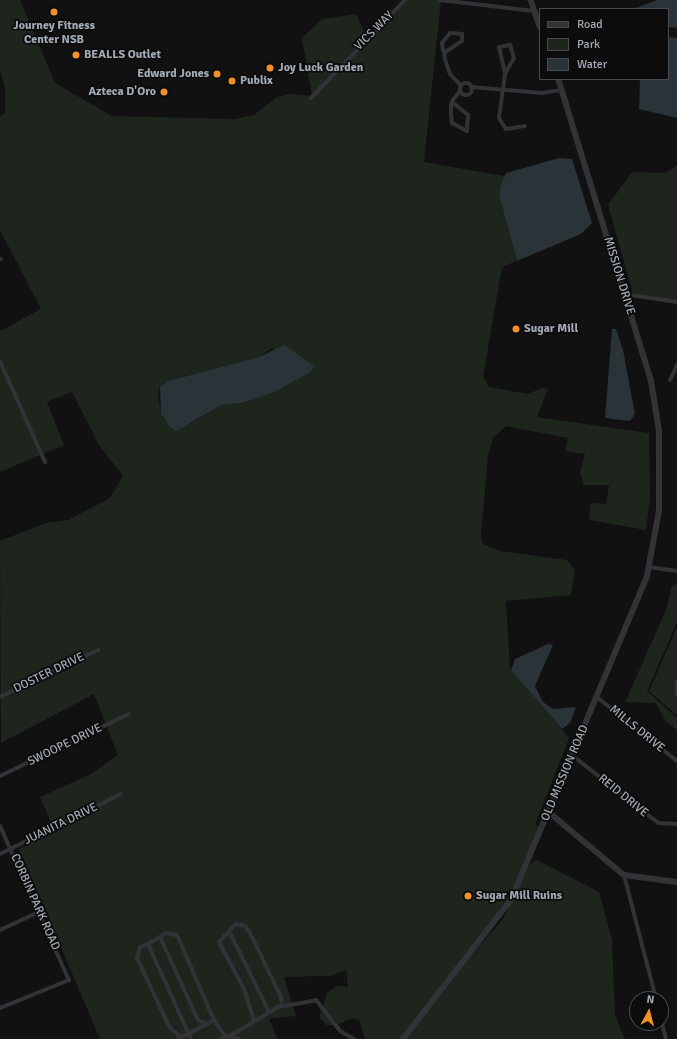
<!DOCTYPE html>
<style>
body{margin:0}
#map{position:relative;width:677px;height:1039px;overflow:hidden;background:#111112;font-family:Signika,sans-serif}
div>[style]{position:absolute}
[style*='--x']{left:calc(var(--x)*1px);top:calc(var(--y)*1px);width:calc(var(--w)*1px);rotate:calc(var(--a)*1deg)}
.green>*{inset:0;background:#1d251d}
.water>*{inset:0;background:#293338}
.minor>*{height:4px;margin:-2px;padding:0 2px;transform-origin:2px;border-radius:2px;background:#323337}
.minor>.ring{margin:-2px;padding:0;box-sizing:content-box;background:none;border:4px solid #323337;border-radius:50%}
.tertiary>*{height:5.5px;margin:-2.75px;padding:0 2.75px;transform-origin:2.75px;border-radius:2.75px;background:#323337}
.dots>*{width:11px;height:11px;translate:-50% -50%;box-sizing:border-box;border:2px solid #0c0c0d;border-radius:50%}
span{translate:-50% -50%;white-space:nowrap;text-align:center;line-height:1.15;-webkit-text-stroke:3.5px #0c0c0d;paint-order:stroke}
.poi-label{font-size:12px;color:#a2aab3;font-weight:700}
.left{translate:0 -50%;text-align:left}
.right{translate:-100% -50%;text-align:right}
.street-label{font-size:12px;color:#a2aab3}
.legend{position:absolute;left:539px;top:8px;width:130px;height:72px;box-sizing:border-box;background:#0c0c0d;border:1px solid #484b4f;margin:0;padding:5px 7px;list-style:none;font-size:12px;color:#a2aab3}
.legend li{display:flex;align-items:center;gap:8px;height:20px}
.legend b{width:20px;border:1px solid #484b4f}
.north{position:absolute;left:629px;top:991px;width:40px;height:40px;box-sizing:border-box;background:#0c0c0d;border:1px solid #484b4f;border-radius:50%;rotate:7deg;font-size:11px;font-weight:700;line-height:16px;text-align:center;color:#a2aab3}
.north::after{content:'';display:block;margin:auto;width:14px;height:18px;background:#f39028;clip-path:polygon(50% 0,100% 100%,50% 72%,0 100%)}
</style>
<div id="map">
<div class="green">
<i style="clip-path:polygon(evenodd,0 0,20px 0,55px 83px,112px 116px,234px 119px,254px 115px,277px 97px,290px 94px,312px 96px,302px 38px,322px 19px,356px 14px,369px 41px,403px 0,441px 0,424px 162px,504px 176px,499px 195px,517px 261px,502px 267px,483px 377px,489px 387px,528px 394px,542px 388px,548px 389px,537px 417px,649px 433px,650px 497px,646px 530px,589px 520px,591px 503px,606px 504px,609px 485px,584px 485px,580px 472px,585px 454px,565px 451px,568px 438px,506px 426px,493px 438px,488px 455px,481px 536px,483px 544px,500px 551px,567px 560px,575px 570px,571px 595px,506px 601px,510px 668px,569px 738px,535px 825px,540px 828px,509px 899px,400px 1039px,365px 1039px,359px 1020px,352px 1018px,336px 1025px,326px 1025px,319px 1017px,327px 993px,337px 986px,348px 987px,346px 970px,330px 976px,284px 977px,296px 1016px,269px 1019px,278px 1039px,100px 1039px,19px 849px,54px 830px,40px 797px,89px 775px,118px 755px,94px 694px,1px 743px,0 541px,46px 523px,68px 520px,110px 498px,123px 476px,99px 445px,72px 392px,47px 402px,64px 445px,0 472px,0 331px,41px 309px,0 230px,0 117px,5px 113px,5px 87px,0 71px,0 0,272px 348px,313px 366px,309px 373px,242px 403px,222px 405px,190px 424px,161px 413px,158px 394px,160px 387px,168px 381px,259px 357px,272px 348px)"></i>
<i style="clip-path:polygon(677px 166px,677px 301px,634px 297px,608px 205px,632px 172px,665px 173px)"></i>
<i style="clip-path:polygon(677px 583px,677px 622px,647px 691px,677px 718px,677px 730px,665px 721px,656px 703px,625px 702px,666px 610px,672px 586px)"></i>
<i style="clip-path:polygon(677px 627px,677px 715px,649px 691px)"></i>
<i style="clip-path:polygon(537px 860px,599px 892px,612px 939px,615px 1015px,625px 1039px,405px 1039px,431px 1002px,503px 919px,530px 864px)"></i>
</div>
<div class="water">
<i style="clip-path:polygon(657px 0,677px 0,677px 28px,668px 27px,668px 9px,633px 9px)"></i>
<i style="clip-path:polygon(668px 37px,677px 38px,677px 118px,639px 109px,640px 79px,668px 79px)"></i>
<i style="clip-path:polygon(559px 158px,572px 159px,592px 223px,581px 234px,517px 261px,499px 195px,502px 181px,506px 173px)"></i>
<i style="clip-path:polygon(612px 329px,616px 329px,623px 350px,635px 414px,630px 421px,605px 418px)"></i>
<i style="clip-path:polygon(284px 345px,314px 366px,309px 373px,274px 392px,242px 403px,222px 405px,176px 431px,169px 426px,161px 413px,160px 387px,168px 381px,259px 357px)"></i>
<i style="clip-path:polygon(548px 644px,553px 645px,535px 686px,543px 702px,553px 709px,576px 707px,570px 723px,562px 729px,511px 670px,515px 659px)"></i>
</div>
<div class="minor">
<i style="--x:440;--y:0;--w:95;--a:6.7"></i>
<i style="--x:444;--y:53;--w:22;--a:-34"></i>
<i style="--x:462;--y:41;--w:7;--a:-90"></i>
<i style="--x:462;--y:34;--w:12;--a:-175"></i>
<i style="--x:450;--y:33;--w:13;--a:129"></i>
<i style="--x:442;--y:43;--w:7;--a:82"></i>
<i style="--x:443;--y:50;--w:3;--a:72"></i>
<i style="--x:444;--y:53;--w:6;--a:81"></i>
<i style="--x:445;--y:59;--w:16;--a:72"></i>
<i style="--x:450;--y:74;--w:16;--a:47"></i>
<i style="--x:505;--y:74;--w:18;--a:-61"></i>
<i style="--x:514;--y:58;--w:14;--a:-107"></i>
<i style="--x:510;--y:45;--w:11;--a:170"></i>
<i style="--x:499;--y:47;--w:28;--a:77"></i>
<i style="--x:505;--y:74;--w:44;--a:97.8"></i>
<i style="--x:499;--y:118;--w:13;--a:58"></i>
<i style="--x:506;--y:129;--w:19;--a:-9"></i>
<i class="ring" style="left:460px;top:83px;width:8px;height:8px"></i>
<i style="--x:471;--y:87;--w:71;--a:4.8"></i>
<i style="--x:542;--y:93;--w:20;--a:-9"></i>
<i style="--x:311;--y:98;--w:136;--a:-46.2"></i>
<i style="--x:452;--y:102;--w:21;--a:39"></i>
<i style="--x:468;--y:115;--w:16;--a:94"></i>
<i style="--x:467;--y:131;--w:17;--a:-152"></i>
<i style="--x:452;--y:123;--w:8;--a:-97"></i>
<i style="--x:451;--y:115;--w:9;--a:-90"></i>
<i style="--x:451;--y:106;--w:4;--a:-76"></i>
<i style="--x:452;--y:102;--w:2;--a:-63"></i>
<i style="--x:453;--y:100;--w:11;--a:-52"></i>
<i style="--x:0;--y:259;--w:1;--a:0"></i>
<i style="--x:624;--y:294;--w:54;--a:8.6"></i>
<i style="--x:0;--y:361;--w:111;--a:66"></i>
<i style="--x:670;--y:380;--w:17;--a:-65"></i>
<i style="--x:648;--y:567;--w:29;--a:8"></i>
<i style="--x:677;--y:681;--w:14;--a:90"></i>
<i style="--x:0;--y:697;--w:109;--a:-25.6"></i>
<i style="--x:598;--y:698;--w:101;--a:38.6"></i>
<i style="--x:573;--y:756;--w:108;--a:38.2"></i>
<i style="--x:658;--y:823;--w:19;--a:3"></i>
<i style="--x:0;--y:776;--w:143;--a:-25.7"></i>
<i style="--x:0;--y:826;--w:169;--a:65.9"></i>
<i style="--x:69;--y:980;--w:74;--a:157.9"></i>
<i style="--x:0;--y:854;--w:135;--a:-26.4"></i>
<i style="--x:624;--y:875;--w:128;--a:75.5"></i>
<i style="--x:0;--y:930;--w:43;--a:-24.8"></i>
<i style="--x:230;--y:933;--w:88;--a:63.7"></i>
<i style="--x:160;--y:937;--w:7;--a:-34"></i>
<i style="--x:166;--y:933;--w:11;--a:10"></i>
<i style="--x:177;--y:935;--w:93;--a:66.5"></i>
<i style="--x:148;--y:944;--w:9;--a:159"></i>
<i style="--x:140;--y:947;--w:11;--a:105"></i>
<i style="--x:137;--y:958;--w:77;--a:64.8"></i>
<i style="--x:170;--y:1028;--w:14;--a:39"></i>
<i style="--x:661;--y:1019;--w:21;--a:76"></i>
<i style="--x:254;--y:1020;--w:35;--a:-108"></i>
<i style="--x:243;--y:987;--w:51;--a:-118.1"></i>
<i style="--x:219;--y:942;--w:25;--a:-47"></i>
<i style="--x:236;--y:924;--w:9;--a:13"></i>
<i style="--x:245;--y:926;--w:9;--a:54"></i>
<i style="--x:250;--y:933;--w:71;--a:64.2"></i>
<i style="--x:281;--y:997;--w:9;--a:84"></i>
<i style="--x:230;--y:1036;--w:56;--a:-31.1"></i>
<i style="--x:278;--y:1007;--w:39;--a:-10"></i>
<i style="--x:316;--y:1000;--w:39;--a:52"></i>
<i style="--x:340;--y:1031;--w:16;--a:30"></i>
<i style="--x:232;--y:1038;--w:7;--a:8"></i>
<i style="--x:178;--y:1039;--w:41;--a:-27.8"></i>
<i style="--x:214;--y:1020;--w:21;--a:55"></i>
<i style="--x:191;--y:1039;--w:104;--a:-114.4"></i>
<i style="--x:148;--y:944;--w:14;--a:-30"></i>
<i style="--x:160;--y:937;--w:91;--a:65.4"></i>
<i style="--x:198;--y:1020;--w:10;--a:24"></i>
<i style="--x:220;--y:1039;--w:10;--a:-17"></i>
<i style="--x:230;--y:1036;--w:4;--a:56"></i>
</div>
<div class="tertiary">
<i style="--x:531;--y:0;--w:28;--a:71"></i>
<i style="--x:549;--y:812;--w:98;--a:40"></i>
<i style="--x:624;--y:875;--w:53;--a:7.5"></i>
<i style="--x:403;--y:1039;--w:176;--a:-52.2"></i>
<i style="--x:511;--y:900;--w:351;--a:-67.2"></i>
<i style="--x:647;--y:576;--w:66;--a:-79.5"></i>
<i style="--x:659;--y:511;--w:80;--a:-90"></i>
<i style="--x:659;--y:431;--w:51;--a:-99.1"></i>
<i style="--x:651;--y:381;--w:316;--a:-107.1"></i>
</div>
<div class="dots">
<i style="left:54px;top:12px;background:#f39028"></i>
<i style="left:76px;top:55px;background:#f39028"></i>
<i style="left:270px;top:68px;background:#f39028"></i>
<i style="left:217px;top:74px;background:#f39028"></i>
<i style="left:232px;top:81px;background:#f39028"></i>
<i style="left:164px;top:92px;background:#f39028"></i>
<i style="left:516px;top:329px;background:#f39028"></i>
<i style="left:468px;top:896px;background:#f39028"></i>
</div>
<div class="poi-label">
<span style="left:54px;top:33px">Journey Fitness<br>Center NSB</span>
<span class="left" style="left:84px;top:55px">BEALLS Outlet</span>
<span class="left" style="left:278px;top:68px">Joy Luck Garden</span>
<span class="right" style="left:209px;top:74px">Edward Jones</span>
<span class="left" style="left:240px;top:81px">Publix</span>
<span class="right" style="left:156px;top:92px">Azteca D'Oro</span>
<span class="left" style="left:524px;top:329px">Sugar Mill</span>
<span class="left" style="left:476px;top:896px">Sugar Mill Ruins</span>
</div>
<div class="street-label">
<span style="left:374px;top:31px;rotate:-45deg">VICS WAY</span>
<span style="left:619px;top:276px;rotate:73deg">MISSION DRIVE</span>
<span style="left:49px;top:673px;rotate:-26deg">DOSTER DRIVE</span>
<span style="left:637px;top:729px;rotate:39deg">MILLS DRIVE</span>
<span style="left:65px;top:745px;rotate:-26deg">SWOOPE DRIVE</span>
<span style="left:565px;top:773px;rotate:-67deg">OLD MISSION ROAD</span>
<span style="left:623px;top:796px;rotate:39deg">REID DRIVE</span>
<span style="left:61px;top:824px;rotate:-26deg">JUANITA DRIVE</span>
<span style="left:35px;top:902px;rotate:66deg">CORBIN PARK ROAD</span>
</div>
<ul class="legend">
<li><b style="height:5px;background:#323337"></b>Road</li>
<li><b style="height:11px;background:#1d251d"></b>Park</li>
<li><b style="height:11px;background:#293338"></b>Water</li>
</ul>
<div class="north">N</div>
</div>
